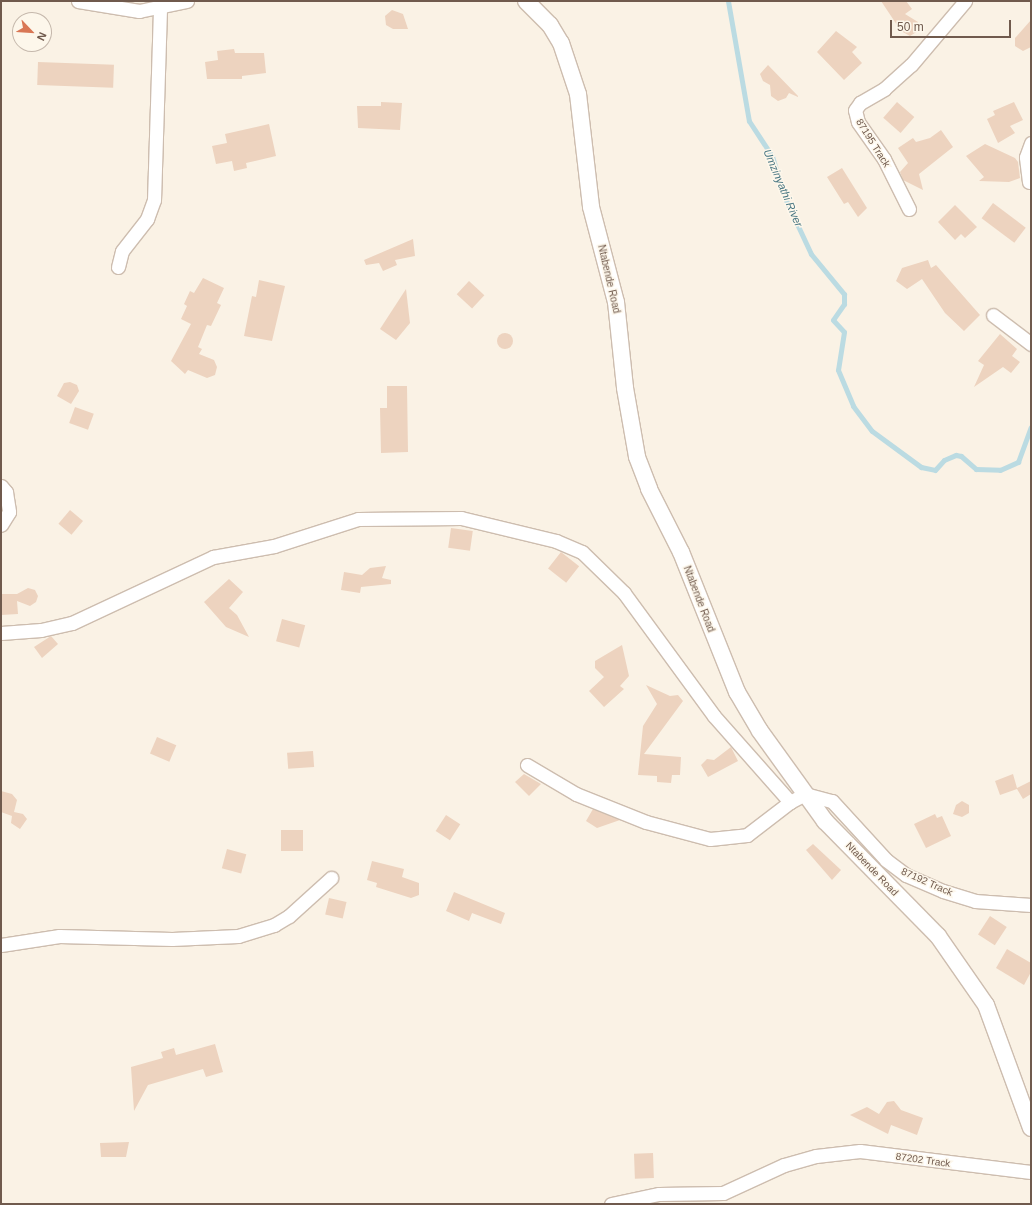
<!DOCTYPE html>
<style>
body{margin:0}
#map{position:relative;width:1032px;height:1205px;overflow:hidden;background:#faf2e5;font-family:Helvetica,sans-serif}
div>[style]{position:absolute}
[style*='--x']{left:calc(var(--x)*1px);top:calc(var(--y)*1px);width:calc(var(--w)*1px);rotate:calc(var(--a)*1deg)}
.stream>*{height:5px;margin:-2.5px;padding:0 2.5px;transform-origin:2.5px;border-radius:2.5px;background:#bbdbe2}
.building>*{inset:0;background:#edd3bf;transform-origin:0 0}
.round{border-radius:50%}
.roads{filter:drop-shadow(1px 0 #cdbdaf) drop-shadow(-1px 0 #cdbdaf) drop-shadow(0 1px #cdbdaf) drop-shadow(0 -1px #cdbdaf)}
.minor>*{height:13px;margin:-6.5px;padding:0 6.5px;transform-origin:6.5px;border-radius:6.5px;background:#fff}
.tertiary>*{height:16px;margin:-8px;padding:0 8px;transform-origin:8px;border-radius:8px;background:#fff}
span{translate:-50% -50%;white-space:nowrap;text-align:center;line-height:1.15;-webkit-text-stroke:3px #fdf7eb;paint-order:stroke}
.street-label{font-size:10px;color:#705a4d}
.water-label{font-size:11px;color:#487682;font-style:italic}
.frame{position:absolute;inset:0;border:2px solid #705a4d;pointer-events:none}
.north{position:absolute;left:12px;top:12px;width:40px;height:40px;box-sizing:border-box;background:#fdf7eb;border:1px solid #c5b8ac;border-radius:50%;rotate:115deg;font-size:11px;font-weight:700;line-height:16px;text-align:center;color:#705a4d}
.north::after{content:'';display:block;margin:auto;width:14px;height:18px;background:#d97755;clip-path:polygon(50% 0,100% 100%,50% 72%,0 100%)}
.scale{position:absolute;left:890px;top:20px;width:121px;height:18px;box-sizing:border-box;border:2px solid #705a4d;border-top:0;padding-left:5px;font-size:12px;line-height:14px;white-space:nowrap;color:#705a4d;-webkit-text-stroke:3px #fdf7eb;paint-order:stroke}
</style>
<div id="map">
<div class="stream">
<i style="--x:728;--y:1;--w:122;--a:80.1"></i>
<i style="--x:749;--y:121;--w:42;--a:56.7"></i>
<i style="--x:772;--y:156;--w:42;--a:73.3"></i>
<i style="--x:784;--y:196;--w:64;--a:65"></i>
<i style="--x:811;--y:254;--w:52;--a:50.5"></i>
<i style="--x:844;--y:294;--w:10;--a:90"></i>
<i style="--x:844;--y:304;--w:19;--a:125"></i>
<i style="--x:833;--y:320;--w:16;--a:47"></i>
<i style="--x:844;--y:332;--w:38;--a:99"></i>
<i style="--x:838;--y:370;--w:39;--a:67"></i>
<i style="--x:853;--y:406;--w:31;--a:53"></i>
<i style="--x:872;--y:431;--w:61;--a:36.3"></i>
<i style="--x:921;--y:467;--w:14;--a:12"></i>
<i style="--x:935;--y:470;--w:13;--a:-48"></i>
<i style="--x:944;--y:460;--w:13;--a:-23"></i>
<i style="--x:956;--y:455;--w:5;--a:11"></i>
<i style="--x:961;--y:456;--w:20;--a:41"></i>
<i style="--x:976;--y:469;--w:24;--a:2"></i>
<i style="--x:1000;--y:470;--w:20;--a:-24"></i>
<i style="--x:1018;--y:462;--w:37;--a:-70"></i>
</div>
<div class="building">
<i style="clip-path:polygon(881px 1px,906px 1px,912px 9px,905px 14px,918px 22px,918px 31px,910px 36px,901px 31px)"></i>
<i style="clip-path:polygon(392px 10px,403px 14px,408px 29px,393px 29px,386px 25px,385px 16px)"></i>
<i style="clip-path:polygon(1031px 20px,1031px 47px,1023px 51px,1015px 46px,1015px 38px)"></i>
<i style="clip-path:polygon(836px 31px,857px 47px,852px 52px,862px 63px,844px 80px,817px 52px)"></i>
<i style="clip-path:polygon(234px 49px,235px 53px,264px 53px,266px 73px,242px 76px,242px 79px,207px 79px,205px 62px,218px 60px,217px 51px)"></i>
<i style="left:38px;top:62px;width:76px;height:23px;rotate:2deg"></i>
<i style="clip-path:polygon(768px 65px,798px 96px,798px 97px,789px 93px,786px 98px,778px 101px,771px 96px,770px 85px,763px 81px,760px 74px)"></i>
<i style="clip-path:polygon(381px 102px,402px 103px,400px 130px,358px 128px,357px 106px,381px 106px)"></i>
<i style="left:897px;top:102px;width:23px;height:21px;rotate:41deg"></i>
<i style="clip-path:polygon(1014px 102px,1023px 120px,1010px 126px,1015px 133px,998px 143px,987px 119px,995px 115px,993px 111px)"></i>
<i style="clip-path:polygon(269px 124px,276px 156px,246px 163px,247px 168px,234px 171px,232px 161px,216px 164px,212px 146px,227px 143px,225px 134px)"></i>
<i style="clip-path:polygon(941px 130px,953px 147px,919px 174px,923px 190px,903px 180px,900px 172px,908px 163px,898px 148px,913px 138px,916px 142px,930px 138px)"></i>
<i style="clip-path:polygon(985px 144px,1015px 158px,1018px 162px,1020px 178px,1009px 182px,979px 181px,984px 177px,966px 156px)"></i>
<i style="clip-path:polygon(842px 168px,867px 208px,858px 217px,848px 202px,844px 204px,827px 177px)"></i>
<i style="left:993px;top:203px;width:41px;height:19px;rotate:37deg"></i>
<i style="clip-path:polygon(955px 205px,977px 227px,965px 238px,961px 234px,955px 240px,938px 222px)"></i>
<i style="clip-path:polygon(413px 239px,415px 256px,395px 260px,397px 265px,383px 271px,379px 263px,366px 265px,364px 260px)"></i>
<i style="clip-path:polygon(928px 260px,931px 268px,936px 265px,980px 315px,964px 331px,945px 313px,922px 279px,907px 289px,896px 281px,902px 268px)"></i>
<i style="clip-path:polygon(203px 278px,224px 288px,217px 303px,221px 305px,211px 326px,207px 325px,198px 347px,202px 349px,199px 354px,214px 360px,217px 367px,215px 375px,207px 378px,188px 370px,185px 374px,171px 361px,191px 324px,181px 319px,187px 306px,184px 304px,190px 291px,194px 293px)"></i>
<i style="clip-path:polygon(259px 280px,285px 286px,272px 341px,244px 336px,252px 296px,256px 297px)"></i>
<i style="left:469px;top:281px;width:21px;height:18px;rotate:43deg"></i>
<i style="clip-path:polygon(406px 289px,410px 323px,396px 340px,380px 329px)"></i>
<i class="round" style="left:497px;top:333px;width:16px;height:16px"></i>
<i style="clip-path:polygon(1000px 334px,1017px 349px,1012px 356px,1020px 362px,1011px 373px,1003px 367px,974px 387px,984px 365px,978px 361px)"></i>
<i style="clip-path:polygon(70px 382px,77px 385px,79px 391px,71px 404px,57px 396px,64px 383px)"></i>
<i style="clip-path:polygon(387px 386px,407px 386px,408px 452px,381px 453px,380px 408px,387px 408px)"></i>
<i style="left:75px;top:407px;width:20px;height:17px;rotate:20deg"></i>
<i style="left:70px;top:510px;width:17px;height:18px;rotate:40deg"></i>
<i style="left:451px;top:528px;width:22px;height:20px;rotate:8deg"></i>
<i style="left:561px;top:552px;width:23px;height:21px;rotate:38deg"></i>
<i style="clip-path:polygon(386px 566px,382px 578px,391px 580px,391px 584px,361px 587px,360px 593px,341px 590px,344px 572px,362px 575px,370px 568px)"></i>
<i style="clip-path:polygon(229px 579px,243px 592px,229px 608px,237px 615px,249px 637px,226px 627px,204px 602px)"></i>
<i style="clip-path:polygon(28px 588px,35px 590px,38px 596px,36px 602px,30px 606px,17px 601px,18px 614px,1px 615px,1px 594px,17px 594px)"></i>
<i style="left:282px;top:619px;width:24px;height:23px;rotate:15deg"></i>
<i style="clip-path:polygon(51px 636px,58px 644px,42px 658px,34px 647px)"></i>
<i style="clip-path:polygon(622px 645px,629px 676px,620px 686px,624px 689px,604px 707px,589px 691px,604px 677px,595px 668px,595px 661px)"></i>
<i style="clip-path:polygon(646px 685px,670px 696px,678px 695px,683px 701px,644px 754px,681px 757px,680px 775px,672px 775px,671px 783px,657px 782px,657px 776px,638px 775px,643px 726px,657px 704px)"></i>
<i style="left:157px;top:737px;width:21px;height:18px;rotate:23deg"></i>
<i style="clip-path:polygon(731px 747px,738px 761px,708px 777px,701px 765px,707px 759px,714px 760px)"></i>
<i style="left:313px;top:751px;width:16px;height:26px;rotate:86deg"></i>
<i style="clip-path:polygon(524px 774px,541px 784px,529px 796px,515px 782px)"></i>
<i style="clip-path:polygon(1013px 774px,1017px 788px,1031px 781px,1031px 794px,1023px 799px,1017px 789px,1000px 795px,995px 781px)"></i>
<i style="clip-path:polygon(1px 791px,12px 794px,17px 800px,14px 812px,23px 814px,27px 819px,20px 829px,11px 823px,12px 816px,1px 812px)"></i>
<i style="clip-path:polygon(962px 801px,969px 805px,969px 813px,962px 817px,953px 814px,956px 805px)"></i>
<i style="clip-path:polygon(593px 809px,620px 820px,597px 828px,586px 821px)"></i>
<i style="clip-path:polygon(935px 814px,937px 818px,942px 816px,951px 836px,926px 848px,914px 824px)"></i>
<i style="left:446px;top:815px;width:17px;height:19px;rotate:33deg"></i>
<i style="left:281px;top:830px;width:22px;height:21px"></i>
<i style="clip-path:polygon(813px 844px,841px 870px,832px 880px,806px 850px)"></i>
<i style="left:227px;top:849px;width:20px;height:20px;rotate:15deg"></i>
<i style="clip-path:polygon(372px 861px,404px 869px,402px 877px,419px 883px,419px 895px,411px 898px,376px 887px,377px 883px,367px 880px)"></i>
<i style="clip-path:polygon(454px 892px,505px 913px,501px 924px,472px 913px,469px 921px,446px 911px)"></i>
<i style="left:329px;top:898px;width:18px;height:17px;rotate:13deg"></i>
<i style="left:990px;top:916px;width:20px;height:22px;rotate:33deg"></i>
<i style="clip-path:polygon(1007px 949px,1031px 963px,1031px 972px,1024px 985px,996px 968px)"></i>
<i style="clip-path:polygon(215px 1044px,223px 1072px,206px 1077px,203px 1069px,148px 1085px,134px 1111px,131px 1067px,163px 1058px,161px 1052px,174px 1048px,176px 1055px)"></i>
<i style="clip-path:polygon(894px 1101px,901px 1110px,923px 1118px,917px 1135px,891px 1125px,888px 1134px,850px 1115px,867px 1107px,879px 1114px,887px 1102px)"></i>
<i style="clip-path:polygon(129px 1142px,126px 1157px,101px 1157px,100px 1143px)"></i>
<i style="left:653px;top:1153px;width:25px;height:19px;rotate:88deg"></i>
</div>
<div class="roads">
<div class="minor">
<i style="--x:78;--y:1;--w:62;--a:9.3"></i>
<i style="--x:139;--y:11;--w:49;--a:-11.8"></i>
<i style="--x:1029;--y:182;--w:25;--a:-97"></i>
<i style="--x:1026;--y:157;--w:15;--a:-70"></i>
<i style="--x:909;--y:209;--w:56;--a:-116.6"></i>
<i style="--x:884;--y:159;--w:45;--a:-125.1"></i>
<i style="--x:858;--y:122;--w:12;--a:-104"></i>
<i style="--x:855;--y:110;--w:9;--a:-54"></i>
<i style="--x:860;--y:103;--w:28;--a:-30"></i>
<i style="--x:884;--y:89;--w:36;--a:-42"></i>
<i style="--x:911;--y:65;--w:84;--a:-49.8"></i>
<i style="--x:118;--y:267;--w:16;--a:-76"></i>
<i style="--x:122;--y:251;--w:41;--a:-52"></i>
<i style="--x:147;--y:219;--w:20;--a:-70"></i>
<i style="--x:154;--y:200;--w:193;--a:-88.2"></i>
<i style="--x:993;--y:315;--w:48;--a:37.3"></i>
<i style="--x:1;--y:486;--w:8;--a:50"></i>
<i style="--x:6;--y:492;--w:20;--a:81"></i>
<i style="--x:9;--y:512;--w:15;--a:122"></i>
<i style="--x:1;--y:633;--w:40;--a:-4.3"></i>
<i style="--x:41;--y:630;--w:32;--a:-13"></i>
<i style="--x:72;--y:623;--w:156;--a:-25.1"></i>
<i style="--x:213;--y:557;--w:62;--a:-10.2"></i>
<i style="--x:274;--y:546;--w:88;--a:-17.8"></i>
<i style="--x:358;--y:519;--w:103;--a:-0.6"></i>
<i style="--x:461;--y:518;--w:98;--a:13.6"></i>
<i style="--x:556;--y:541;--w:28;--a:23"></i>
<i style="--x:582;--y:552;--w:59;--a:44.3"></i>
<i style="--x:624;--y:593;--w:152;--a:53.8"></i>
<i style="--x:714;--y:716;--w:115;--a:48.5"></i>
<i style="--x:790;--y:802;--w:17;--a:-28"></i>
<i style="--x:805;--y:794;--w:28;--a:15"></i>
<i style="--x:832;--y:801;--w:80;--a:47.5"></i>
<i style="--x:886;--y:860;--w:25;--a:37"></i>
<i style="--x:906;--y:875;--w:40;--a:23.4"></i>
<i style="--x:943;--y:891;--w:34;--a:17"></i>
<i style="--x:975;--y:901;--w:56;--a:4.1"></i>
<i style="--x:527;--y:765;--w:57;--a:30.6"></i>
<i style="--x:576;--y:794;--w:75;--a:21.8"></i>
<i style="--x:646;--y:822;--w:66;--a:14.9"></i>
<i style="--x:710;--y:839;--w:37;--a:-6"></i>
<i style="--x:747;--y:835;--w:54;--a:-37.5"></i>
<i style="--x:1;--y:945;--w:59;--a:-8.8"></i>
<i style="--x:59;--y:936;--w:113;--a:1.5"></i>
<i style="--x:172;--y:939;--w:66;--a:-2.6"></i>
<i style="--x:238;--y:936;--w:38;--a:-17"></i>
<i style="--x:274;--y:925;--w:17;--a:-31"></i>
<i style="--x:289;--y:916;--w:57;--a:-42.1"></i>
<i style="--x:611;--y:1204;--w:49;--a:-11.8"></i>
<i style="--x:659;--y:1194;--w:64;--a:-0.9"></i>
<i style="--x:723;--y:1193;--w:67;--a:-24.7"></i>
<i style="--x:784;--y:1165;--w:33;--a:-16"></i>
<i style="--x:816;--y:1156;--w:44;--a:-6.5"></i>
<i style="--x:860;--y:1151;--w:172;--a:7"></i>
</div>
<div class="tertiary">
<i style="--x:526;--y:1;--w:34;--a:45"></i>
<i style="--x:550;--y:25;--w:21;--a:59"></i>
<i style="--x:561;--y:43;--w:54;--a:71.6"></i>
<i style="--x:578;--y:94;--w:114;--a:83.4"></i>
<i style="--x:591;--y:207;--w:98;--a:75.3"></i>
<i style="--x:616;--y:302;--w:86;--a:84"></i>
<i style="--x:625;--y:388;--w:70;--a:80.1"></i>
<i style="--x:637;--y:457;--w:34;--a:69"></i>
<i style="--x:649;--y:489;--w:71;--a:63.1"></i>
<i style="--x:681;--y:552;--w:151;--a:68.2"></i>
<i style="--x:737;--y:692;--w:45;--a:59.5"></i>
<i style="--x:760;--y:731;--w:111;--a:54.2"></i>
<i style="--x:825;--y:821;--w:161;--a:45.5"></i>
<i style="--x:938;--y:936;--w:84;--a:55.2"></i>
<i style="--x:986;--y:1005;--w:131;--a:69.9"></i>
</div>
</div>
<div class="street-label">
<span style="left:873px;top:143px;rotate:58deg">87195 Track</span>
<span style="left:609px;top:279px;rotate:77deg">Ntabende Road</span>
<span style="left:699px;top:599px;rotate:69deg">Ntabende Road</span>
<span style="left:872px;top:869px;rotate:46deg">Ntabende Road</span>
<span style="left:927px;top:882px;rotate:24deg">87192 Track</span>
<span style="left:923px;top:1160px;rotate:8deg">87202 Track</span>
</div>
<div class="water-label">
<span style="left:783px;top:188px;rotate:67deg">Umzinyathi River</span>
</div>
<div class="frame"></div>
<div class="north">N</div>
<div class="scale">50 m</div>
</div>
